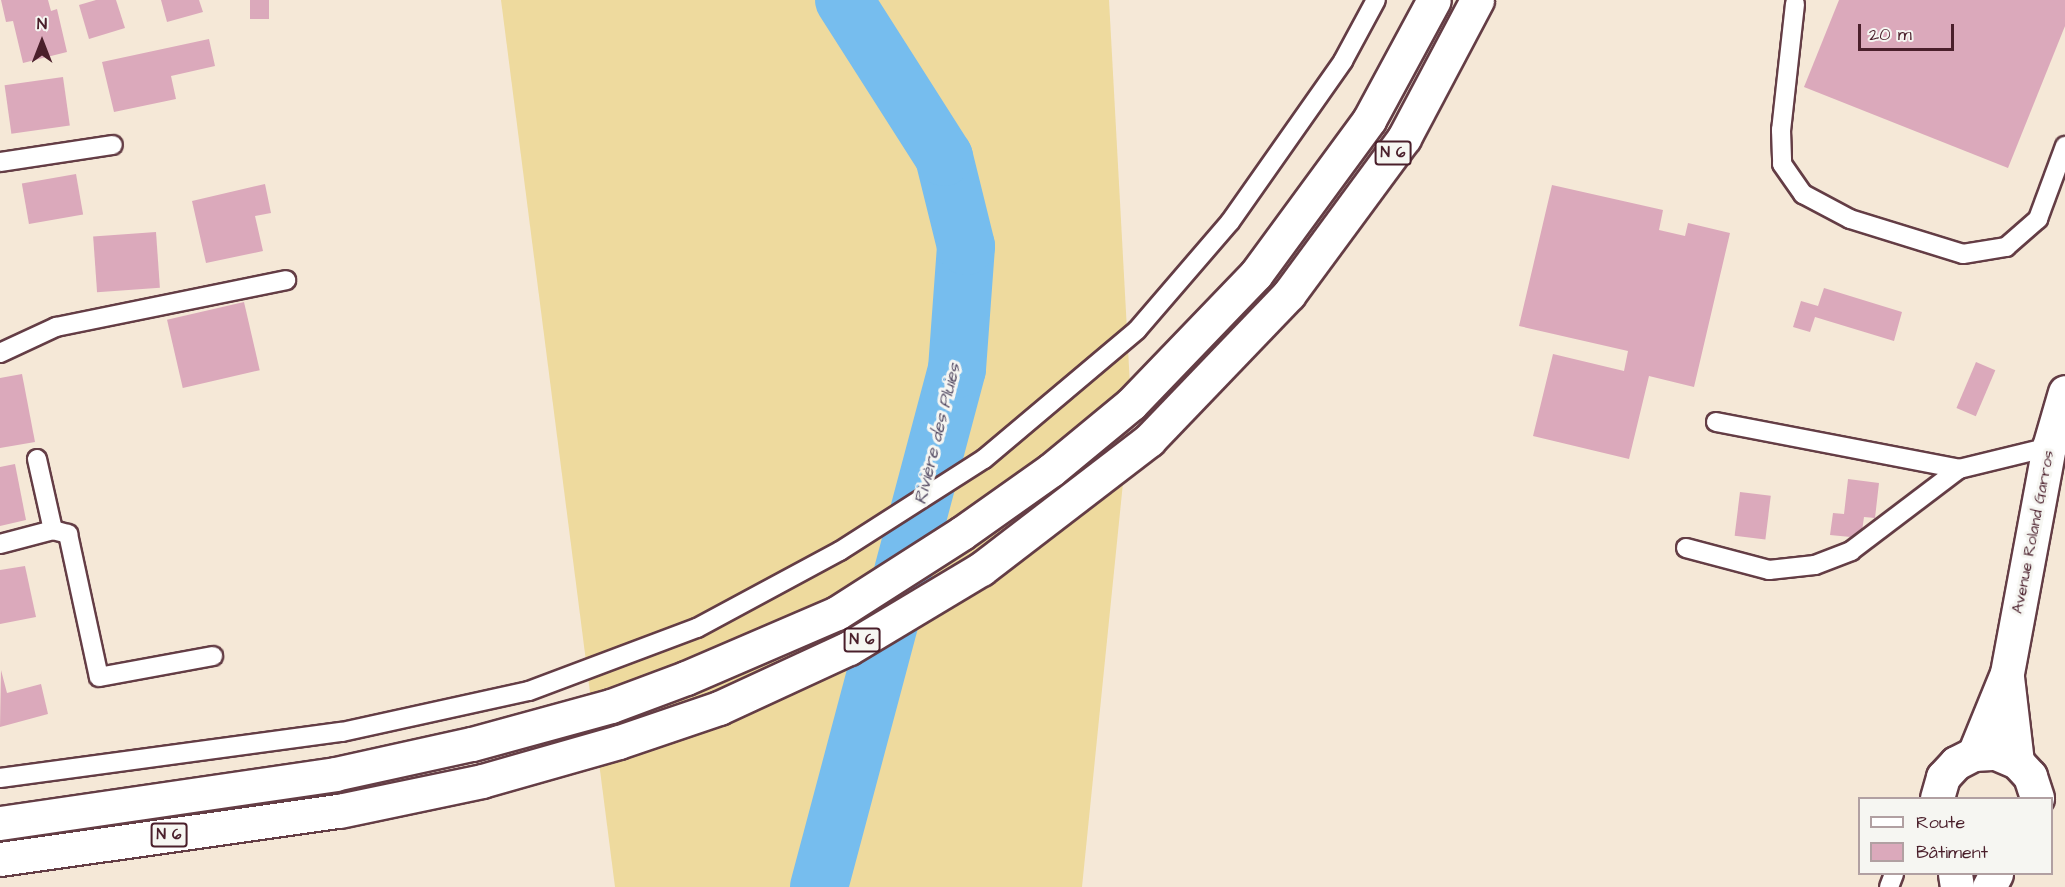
<!DOCTYPE html>
<meta charset="utf-8">
<style>
body{margin:0}
#map{position:relative;width:2065px;height:887px;overflow:hidden;background:#f5e8d7;font-family:"Architects Daughter",sans-serif}
div>[style]{position:absolute}
[style*='--x']{left:calc(var(--x)*1px);top:calc(var(--y)*1px);width:calc(var(--w)*1px);rotate:calc(var(--a)*1deg)}
.sand>*{inset:0;background:#eeda9e}
.river>*{height:58px;margin:-29px;padding:0 29px;transform-origin:29px;border-radius:29px;background:#76bdee}
.building>*{inset:0;background:#dba9bb;transform-origin:0 0}
.roads{filter:drop-shadow(2px 0 #643d45) drop-shadow(-2px 0 #643d45) drop-shadow(0 2px #643d45) drop-shadow(0 -2px #643d45)}
.lane>*{height:18px;margin:-9px;padding:0 9px;transform-origin:9px;border-radius:9px;background:#fff}
.secondary>*{height:33px;margin:-16.5px;padding:0 16.5px;transform-origin:16.5px;border-radius:16.5px;background:#fff}
.primary>*{height:33px;margin:-16.5px;padding:0 16.5px;transform-origin:16.5px;border-radius:16.5px;background:#fff}
span{translate:-50% -50%;white-space:nowrap;text-align:center;line-height:1.15;-webkit-text-stroke:6px #f6f6f2;paint-order:stroke}
.shield-label span{padding:2px 4px;background:#f6f6f2;border:2px solid;border-radius:4px;-webkit-text-stroke-width:0}
.shield-label{font-size:15px;color:#4a1f2b;font-weight:700}
.street-label{font-size:16px;color:#4a1f2b}
.water-label{font-size:18px;color:#574e66;font-style:italic}
.legend{position:absolute;left:1858px;top:797px;width:195px;height:78px;box-sizing:border-box;background:#f6f6f2;border:2px solid #b1a0a2;margin:0;padding:8px 10px;list-style:none;font-size:18px;color:#4a1f2b}
.legend li{display:flex;align-items:center;gap:12px;height:30px}
.legend b{width:30px;border:2px solid #b1a0a2}
.north{position:absolute;left:12px;top:12px;width:60px;height:60px;-webkit-text-stroke:4px #f6f6f2;paint-order:stroke;rotate:0deg;font-size:16px;font-weight:700;line-height:24px;text-align:center;color:#4a1f2b}
.north::after{content:'';display:block;margin:auto;width:21px;height:27px;background:#4a1f2b;clip-path:polygon(50% 0,100% 100%,50% 72%,0 100%)}
.scale{position:absolute;left:1858px;top:24px;width:96px;height:27px;box-sizing:border-box;border:3px solid #4a1f2b;border-top:0;padding-left:8px;font-size:18px;line-height:21px;white-space:nowrap;color:#4a1f2b;-webkit-text-stroke:4px #f6f6f2;paint-order:stroke}
</style>
<div id="map">
<div class="sand">
<i style="clip-path:polygon(501px 0,1109px 0,1131px 404px,1082px 887px,615px 887px)"></i>
</div>
<div class="river">
<i style="--x:819;--y:887;--w:536;--a:-75.08"></i>
<i style="--x:957;--y:369;--w:123;--a:-85.8"></i>
<i style="--x:966;--y:246;--w:92;--a:-103.9"></i>
<i style="--x:944;--y:157;--w:186;--a:-122.5"></i>
</div>
<div class="building">
<i style="clip-path:polygon(1px 0,48px 0,51px 11px,57px 9px,67px 52px,23px 63px,13px 21px,6px 22px)"></i>
<i style="clip-path:polygon(96px 0,116px 0,125px 28px,89px 39px,79px 5px)"></i>
<i style="clip-path:polygon(161px 0,199px 0,203px 12px,167px 22px)"></i>
<i style="left:250px;top:0;width:19px;height:19px"></i>
<i style="clip-path:polygon(1839px 0,2065px 0,2065px 26px,2008px 168px,1804px 87px)"></i>
<i style="clip-path:polygon(209px 39px,215px 66px,171px 76px,176px 99px,114px 112px,102px 62px)"></i>
<i style="left:63px;top:77px;width:49px;height:59px;rotate:82deg"></i>
<i style="left:76px;top:174px;width:41px;height:55px;rotate:80deg"></i>
<i style="clip-path:polygon(265px 184px,271px 213px,255px 216px,263px 251px,206px 263px,192px 201px)"></i>
<i style="clip-path:polygon(1552px 185px,1663px 210px,1659px 230px,1685px 236px,1688px 223px,1730px 233px,1694px 387px,1649px 376px,1629px 459px,1533px 436px,1553px 354px,1624px 371px,1628px 351px,1519px 326px)"></i>
<i style="left:156px;top:232px;width:56px;height:63px;rotate:86deg"></i>
<i style="clip-path:polygon(1824px 288px,1902px 312px,1894px 341px,1815px 317px,1810px 332px,1793px 327px,1801px 301px,1818px 306px)"></i>
<i style="left:244px;top:302px;width:70px;height:79px;rotate:77deg"></i>
<i style="left:1976px;top:362px;width:21px;height:50px;rotate:23deg"></i>
<i style="clip-path:polygon(22px 374px,35px 442px,0 448px,0 378px)"></i>
<i style="clip-path:polygon(15px 464px,26px 520px,0 526px,0 467px)"></i>
<i style="clip-path:polygon(1848px 479px,1879px 483px,1875px 518px,1864px 517px,1861px 538px,1830px 535px,1833px 513px,1844px 514px)"></i>
<i style="left:1740px;top:492px;width:31px;height:44px;rotate:7deg"></i>
<i style="clip-path:polygon(25px 566px,36px 617px,0 624px,0 570px)"></i>
<i style="clip-path:polygon(1px 670px,7px 693px,41px 684px,48px 714px,0 727px)"></i>
</div>
<div class="roads">
<div class="lane">
<i style="--x:1795;--y:4;--w:127;--a:96.3"></i>
<i style="--x:1781;--y:130;--w:34;--a:88"></i>
<i style="--x:1782;--y:164;--w:37;--a:55"></i>
<i style="--x:1803;--y:194;--w:53;--a:28"></i>
<i style="--x:1850;--y:219;--w:118;--a:17.2"></i>
<i style="--x:1963;--y:254;--w:44;--a:-9.2"></i>
<i style="--x:2006;--y:247;--w:43;--a:-41.2"></i>
<i style="--x:2038;--y:219;--w:78;--a:-69.7"></i>
<i style="--x:0;--y:162;--w:114;--a:-8.6"></i>
<i style="--x:0;--y:353;--w:62;--a:-24.9"></i>
<i style="--x:56;--y:327;--w:235;--a:-11.5"></i>
<i style="--x:1716;--y:422;--w:248;--a:10.9"></i>
<i style="--x:1959;--y:469;--w:93;--a:-13.7"></i>
<i style="--x:37;--y:459;--w:73;--a:77.3"></i>
<i style="--x:0;--y:544;--w:55;--a:-14.8"></i>
<i style="--x:53;--y:530;--w:16;--a:15"></i>
<i style="--x:68;--y:534;--w:146;--a:77.8"></i>
<i style="--x:99;--y:677;--w:116;--a:-10.4"></i>
<i style="--x:1686;--y:548;--w:86;--a:14.8"></i>
<i style="--x:1769;--y:570;--w:46;--a:-6.2"></i>
<i style="--x:1815;--y:565;--w:39;--a:-21"></i>
<i style="--x:1851;--y:551;--w:136;--a:-37.2"></i>
<i style="--x:0;--y:778;--w:345;--a:-7.7"></i>
<i style="--x:342;--y:732;--w:191;--a:-12.4"></i>
<i style="--x:529;--y:691;--w:179;--a:-20.6"></i>
<i style="--x:697;--y:628;--w:162;--a:-28.3"></i>
<i style="--x:840;--y:551;--w:171;--a:-32.6"></i>
<i style="--x:984;--y:459;--w:200;--a:-40.1"></i>
<i style="--x:1137;--y:330;--w:143;--a:-49.3"></i>
<i style="--x:1230;--y:222;--w:197;--a:-54.9"></i>
<i style="--x:1343;--y:61;--w:69;--a:-61.6"></i>
<i style="--x:1889;--y:887;--w:14;--a:-69"></i>
</div>
<div class="secondary">
<i style="--x:2007;--y:677;--w:86;--a:83.3"></i>
<i style="--x:1974;--y:754;--w:87;--a:-67.8"></i>
<i style="--x:2007;--y:673;--w:230;--a:-79.5"></i>
<i style="--x:2049;--y:447;--w:57;--a:-73.8"></i>
<i style="--x:1937;--y:798;--w:22;--a:-74"></i>
<i style="--x:1943;--y:777;--w:19;--a:-47"></i>
<i style="--x:1956;--y:763;--w:20;--a:-27"></i>
<i style="--x:1974;--y:754;--w:22;--a:-3"></i>
<i style="--x:1996;--y:753;--w:23;--a:23"></i>
<i style="--x:2017;--y:762;--w:19;--a:47"></i>
<i style="--x:2030;--y:776;--w:23;--a:72"></i>
<i style="--x:1955;--y:874;--w:13;--a:81"></i>
<i style="--x:1989;--y:887;--w:15;--a:-62"></i>
</div>
<div class="primary">
<i style="--x:0;--y:823;--w:339;--a:-8.3"></i>
<i style="--x:335;--y:774;--w:140;--a:-12.4"></i>
<i style="--x:472;--y:744;--w:144;--a:-15.3"></i>
<i style="--x:611;--y:706;--w:80;--a:-20.5"></i>
<i style="--x:686;--y:678;--w:164;--a:-23.3"></i>
<i style="--x:837;--y:613;--w:148;--a:-32.6"></i>
<i style="--x:962;--y:533;--w:109;--a:-35.3"></i>
<i style="--x:1051;--y:470;--w:104;--a:-39.5"></i>
<i style="--x:1131;--y:404;--w:180;--a:-46.1"></i>
<i style="--x:1256;--y:274;--w:191;--a:-53.7"></i>
<i style="--x:1369;--y:120;--w:136;--a:-61.6"></i>
<i style="--x:0;--y:859;--w:342;--a:-8.1"></i>
<i style="--x:339;--y:811;--w:146;--a:-11.8"></i>
<i style="--x:482;--y:781;--w:142;--a:-15.9"></i>
<i style="--x:619;--y:742;--w:106;--a:-18.8"></i>
<i style="--x:719;--y:708;--w:143;--a:-24.8"></i>
<i style="--x:849;--y:648;--w:154;--a:-30.9"></i>
<i style="--x:981;--y:569;--w:212;--a:-37.5"></i>
<i style="--x:1149;--y:440;--w:202;--a:-46.2"></i>
<i style="--x:1289;--y:294;--w:194;--a:-53.6"></i>
<i style="--x:1404;--y:138;--w:156;--a:-62.1"></i>
</div>
</div>
<div class="shield-label">
<span style="left:1393px;top:153px">N 6</span>
<span style="left:862px;top:640px">N 6</span>
<span style="left:169px;top:835px">N 6</span>
</div>
<div class="street-label">
<span style="left:2033px;top:532px;rotate:-79deg">Avenue Roland Garros</span>
</div>
<div class="water-label">
<span style="left:938px;top:434px;rotate:-76deg">Rivière des Pluies</span>
</div>
<ul class="legend">
<li><b style="height:8px;background:#fff"></b>Route</li>
<li><b style="height:16px;background:#dba9bb"></b>Bâtiment</li>
</ul>
<div class="north">N</div>
<div class="scale">20 m</div>
</div>
